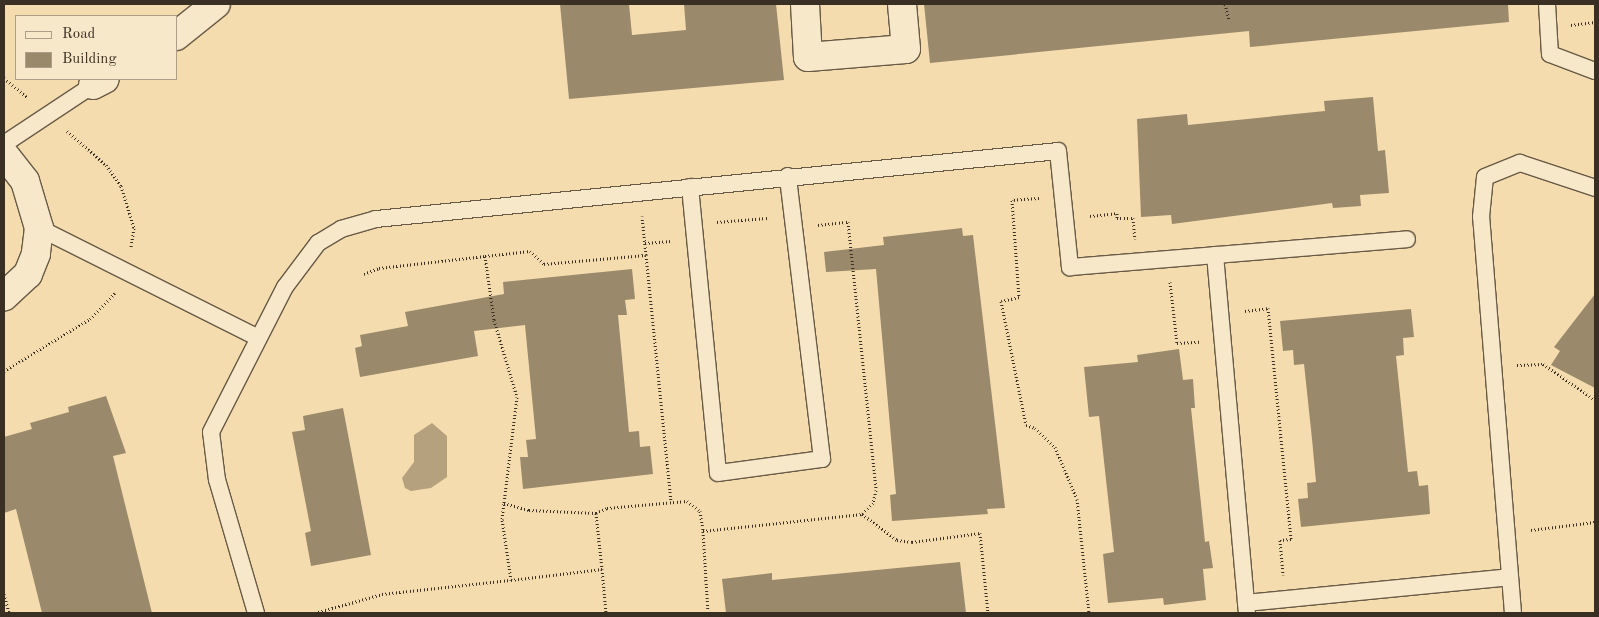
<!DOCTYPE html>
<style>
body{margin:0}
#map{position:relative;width:1599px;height:617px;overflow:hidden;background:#f5dcae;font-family:"Old Standard TT",serif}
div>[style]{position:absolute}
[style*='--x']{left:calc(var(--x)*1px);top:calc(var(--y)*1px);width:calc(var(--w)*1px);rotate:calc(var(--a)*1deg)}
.water>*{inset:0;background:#b5a17e}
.building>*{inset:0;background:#9b896b}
.path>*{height:3px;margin-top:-1.5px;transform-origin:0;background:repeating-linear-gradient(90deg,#392f22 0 1px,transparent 0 3.5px)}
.roads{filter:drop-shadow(1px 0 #685a45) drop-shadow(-1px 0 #685a45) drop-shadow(0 1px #685a45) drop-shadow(0 -1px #685a45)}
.lane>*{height:16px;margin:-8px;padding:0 8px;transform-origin:8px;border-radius:8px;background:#f8e8ca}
.street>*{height:28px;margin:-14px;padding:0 14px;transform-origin:14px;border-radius:14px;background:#f8e8ca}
span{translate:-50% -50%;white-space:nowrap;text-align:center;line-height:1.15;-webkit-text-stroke:4px #f8e8ca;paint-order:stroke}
.frame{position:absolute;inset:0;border:5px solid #392f22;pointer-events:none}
.legend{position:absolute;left:15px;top:15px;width:162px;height:65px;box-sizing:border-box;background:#f8e8ca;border:1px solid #ac9e87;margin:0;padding:6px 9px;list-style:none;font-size:15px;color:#392f22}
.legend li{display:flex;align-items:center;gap:10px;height:25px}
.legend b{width:25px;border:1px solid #ac9e87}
</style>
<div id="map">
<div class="water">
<i style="clip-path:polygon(432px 423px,447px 436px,447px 477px,431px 488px,411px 491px,405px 488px,402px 478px,414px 462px,414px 435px)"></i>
</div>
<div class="building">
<i style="clip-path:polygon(560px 4px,629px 4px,632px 35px,686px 30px,684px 4px,776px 4px,784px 80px,569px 99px)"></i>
<i style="clip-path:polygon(924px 4px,1508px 4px,1509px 22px,1250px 47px,1249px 31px,930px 63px)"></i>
<i style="clip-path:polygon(1373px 97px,1378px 151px,1385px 150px,1389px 193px,1360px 195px,1361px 206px,1333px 208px,1332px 203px,1172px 224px,1171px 215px,1141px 217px,1137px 119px,1187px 114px,1188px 125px,1325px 111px,1324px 101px)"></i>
<i style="clip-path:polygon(962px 228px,963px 236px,973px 235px,1005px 508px,987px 509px,988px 514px,892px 521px,890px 495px,896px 494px,876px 269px,826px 272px,824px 252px,884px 245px,883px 237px)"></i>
<i style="clip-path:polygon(632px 269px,635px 299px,625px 300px,627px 315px,618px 315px,629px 432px,639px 431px,640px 447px,650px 446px,653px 474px,523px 489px,520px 457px,528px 457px,526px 440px,536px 439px,525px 325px,474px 331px,478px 356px,360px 377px,355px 348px,362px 346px,360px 335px,408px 326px,405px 312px,504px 294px,503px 282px)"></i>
<i style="clip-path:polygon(1595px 294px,1595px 388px,1551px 365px,1560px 351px,1554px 347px)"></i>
<i style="clip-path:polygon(1411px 309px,1414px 337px,1403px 338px,1404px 355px,1396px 356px,1408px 472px,1417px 471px,1419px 486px,1428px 485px,1430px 514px,1301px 527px,1298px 499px,1308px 498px,1307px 483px,1316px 482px,1312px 439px,1304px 364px,1294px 365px,1293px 350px,1283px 351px,1280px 321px)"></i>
<i style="clip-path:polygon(1179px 349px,1183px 380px,1193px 379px,1195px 408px,1191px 408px,1205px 542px,1209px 541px,1213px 568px,1203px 569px,1206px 600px,1164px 605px,1163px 598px,1108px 603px,1103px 554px,1114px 552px,1099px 416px,1089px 417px,1084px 367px,1138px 362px,1137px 355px)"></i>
<i style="clip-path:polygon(106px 396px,126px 453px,113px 456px,152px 613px,42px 613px,16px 509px,4px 513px,4px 437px,32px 429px,30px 423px,69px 412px,68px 407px)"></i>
<i style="clip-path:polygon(343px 408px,371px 555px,311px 566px,305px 533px,311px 531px,292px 432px,305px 430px,303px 416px)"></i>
<i style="clip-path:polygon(960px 562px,966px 613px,726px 613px,722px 579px,772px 573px,772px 580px)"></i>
</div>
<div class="path">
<i style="--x:1225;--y:4;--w:16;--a:76"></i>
<i style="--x:1571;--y:25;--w:24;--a:-7"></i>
<i style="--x:4;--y:78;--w:31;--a:40"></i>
<i style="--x:67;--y:131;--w:52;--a:41.1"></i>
<i style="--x:106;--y:165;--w:26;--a:54"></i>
<i style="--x:121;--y:186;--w:44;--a:72.8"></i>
<i style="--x:134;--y:228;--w:19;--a:99"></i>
<i style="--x:1039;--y:198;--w:27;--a:176"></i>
<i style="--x:1012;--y:200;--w:97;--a:85.9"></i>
<i style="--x:1019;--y:297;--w:18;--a:167"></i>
<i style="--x:1001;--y:301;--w:126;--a:78.6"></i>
<i style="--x:1026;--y:425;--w:9;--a:18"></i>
<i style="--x:1035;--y:428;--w:28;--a:44"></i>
<i style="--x:1055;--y:447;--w:56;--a:67.1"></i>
<i style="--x:1077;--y:499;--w:115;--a:84"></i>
<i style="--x:1090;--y:216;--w:27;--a:-6"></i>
<i style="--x:1117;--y:213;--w:5;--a:90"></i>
<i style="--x:1117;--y:218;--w:16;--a:0"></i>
<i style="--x:1133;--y:218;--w:21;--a:85"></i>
<i style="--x:717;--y:222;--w:51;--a:-4.5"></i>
<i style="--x:818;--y:225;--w:30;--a:-6"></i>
<i style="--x:848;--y:222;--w:269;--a:84"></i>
<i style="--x:876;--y:490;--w:13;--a:103"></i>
<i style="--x:873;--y:503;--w:16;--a:135"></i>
<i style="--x:645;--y:243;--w:27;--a:-4"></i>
<i style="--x:646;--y:255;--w:248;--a:84.2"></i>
<i style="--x:485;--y:256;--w:45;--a:-6.3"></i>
<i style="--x:530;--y:251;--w:19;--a:43"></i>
<i style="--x:544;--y:264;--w:102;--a:-5"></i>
<i style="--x:646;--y:255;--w:39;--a:-96"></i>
<i style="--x:364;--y:274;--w:16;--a:-22"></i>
<i style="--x:379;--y:268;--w:107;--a:-6.5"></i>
<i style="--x:485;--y:256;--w:65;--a:82"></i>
<i style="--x:494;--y:320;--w:80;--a:73.4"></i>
<i style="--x:517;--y:397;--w:107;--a:97"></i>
<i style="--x:504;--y:503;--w:26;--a:16"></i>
<i style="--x:529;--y:510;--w:67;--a:2.6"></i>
<i style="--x:596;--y:513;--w:12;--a:-24"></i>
<i style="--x:607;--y:508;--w:80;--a:-5"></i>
<i style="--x:687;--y:501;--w:16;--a:38"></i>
<i style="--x:700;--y:511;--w:20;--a:81"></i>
<i style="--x:703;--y:531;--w:160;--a:-6.1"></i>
<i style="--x:862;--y:514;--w:44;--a:36.6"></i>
<i style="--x:897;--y:540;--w:15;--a:8"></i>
<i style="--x:912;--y:542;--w:69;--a:-7.5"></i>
<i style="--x:980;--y:533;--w:80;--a:84.3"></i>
<i style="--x:1170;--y:282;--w:61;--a:83.5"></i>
<i style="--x:1177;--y:343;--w:22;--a:-3"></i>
<i style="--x:1245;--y:311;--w:23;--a:-7"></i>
<i style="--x:1268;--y:308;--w:232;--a:84.3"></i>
<i style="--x:1291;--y:539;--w:11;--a:175"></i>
<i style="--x:1280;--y:540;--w:35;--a:85"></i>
<i style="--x:1517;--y:365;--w:26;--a:-2"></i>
<i style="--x:1543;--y:364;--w:63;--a:34.7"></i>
<i style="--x:4;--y:371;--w:100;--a:-31.2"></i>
<i style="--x:90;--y:319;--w:36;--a:-46"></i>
<i style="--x:596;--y:513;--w:56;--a:83.9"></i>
<i style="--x:1531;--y:530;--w:64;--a:-7.1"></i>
<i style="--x:703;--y:531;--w:82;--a:86.5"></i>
<i style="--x:511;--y:580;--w:92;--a:-6.9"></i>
<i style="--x:602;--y:569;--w:44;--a:84.8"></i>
<i style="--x:4;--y:594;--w:20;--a:75"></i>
<i style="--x:315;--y:613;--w:70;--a:-15.8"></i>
<i style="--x:382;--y:594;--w:130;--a:-6.2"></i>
<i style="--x:511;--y:580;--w:62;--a:-98.4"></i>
<i style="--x:502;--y:519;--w:16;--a:-83"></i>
</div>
<div class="roads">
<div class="lane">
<i style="--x:1547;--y:4;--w:50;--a:86.6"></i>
<i style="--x:1550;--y:54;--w:48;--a:20.7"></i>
<i style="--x:4;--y:144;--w:107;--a:-33.5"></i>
<i style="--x:690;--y:187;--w:287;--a:84.4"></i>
<i style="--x:718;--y:473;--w:105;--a:-7.7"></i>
<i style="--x:822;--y:459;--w:285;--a:-96.9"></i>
<i style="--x:39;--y:228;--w:244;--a:26.6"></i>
<i style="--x:1215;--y:255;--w:359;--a:84.9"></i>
<i style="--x:1246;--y:603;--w:264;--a:-5.6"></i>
<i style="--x:256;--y:613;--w:139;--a:-106.3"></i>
<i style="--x:217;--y:480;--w:48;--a:-97.1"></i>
<i style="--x:211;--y:432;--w:163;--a:-63"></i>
<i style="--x:285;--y:287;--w:55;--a:-53.1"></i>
<i style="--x:318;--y:243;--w:27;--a:-31"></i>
<i style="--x:341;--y:229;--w:36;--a:-16"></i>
<i style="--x:376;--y:219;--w:685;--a:-5.69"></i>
<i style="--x:1058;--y:151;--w:117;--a:84.1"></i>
<i style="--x:1070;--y:267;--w:338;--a:-4.7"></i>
<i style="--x:1513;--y:613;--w:397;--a:-94.6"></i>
<i style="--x:1481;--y:217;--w:40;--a:-84.3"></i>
<i style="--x:1485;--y:177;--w:38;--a:-22"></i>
<i style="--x:1520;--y:163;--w:79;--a:18.4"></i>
</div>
<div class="street">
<i style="--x:805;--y:4;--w:53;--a:86.8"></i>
<i style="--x:808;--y:57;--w:98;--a:-4.7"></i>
<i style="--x:906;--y:49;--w:45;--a:-95.1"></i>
<i style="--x:176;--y:36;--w:51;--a:-38.7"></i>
<i style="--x:93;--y:85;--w:13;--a:-27"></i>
<i style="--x:4;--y:154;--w:34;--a:52"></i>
<i style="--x:25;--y:181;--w:49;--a:73.4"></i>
<i style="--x:39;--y:228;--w:26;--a:97"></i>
<i style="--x:36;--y:254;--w:22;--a:112"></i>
<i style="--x:28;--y:274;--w:33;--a:137"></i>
</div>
</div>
<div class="frame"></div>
<ul class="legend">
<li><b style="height:6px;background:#f8e8ca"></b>Road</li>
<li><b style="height:14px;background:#9b896b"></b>Building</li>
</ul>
</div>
